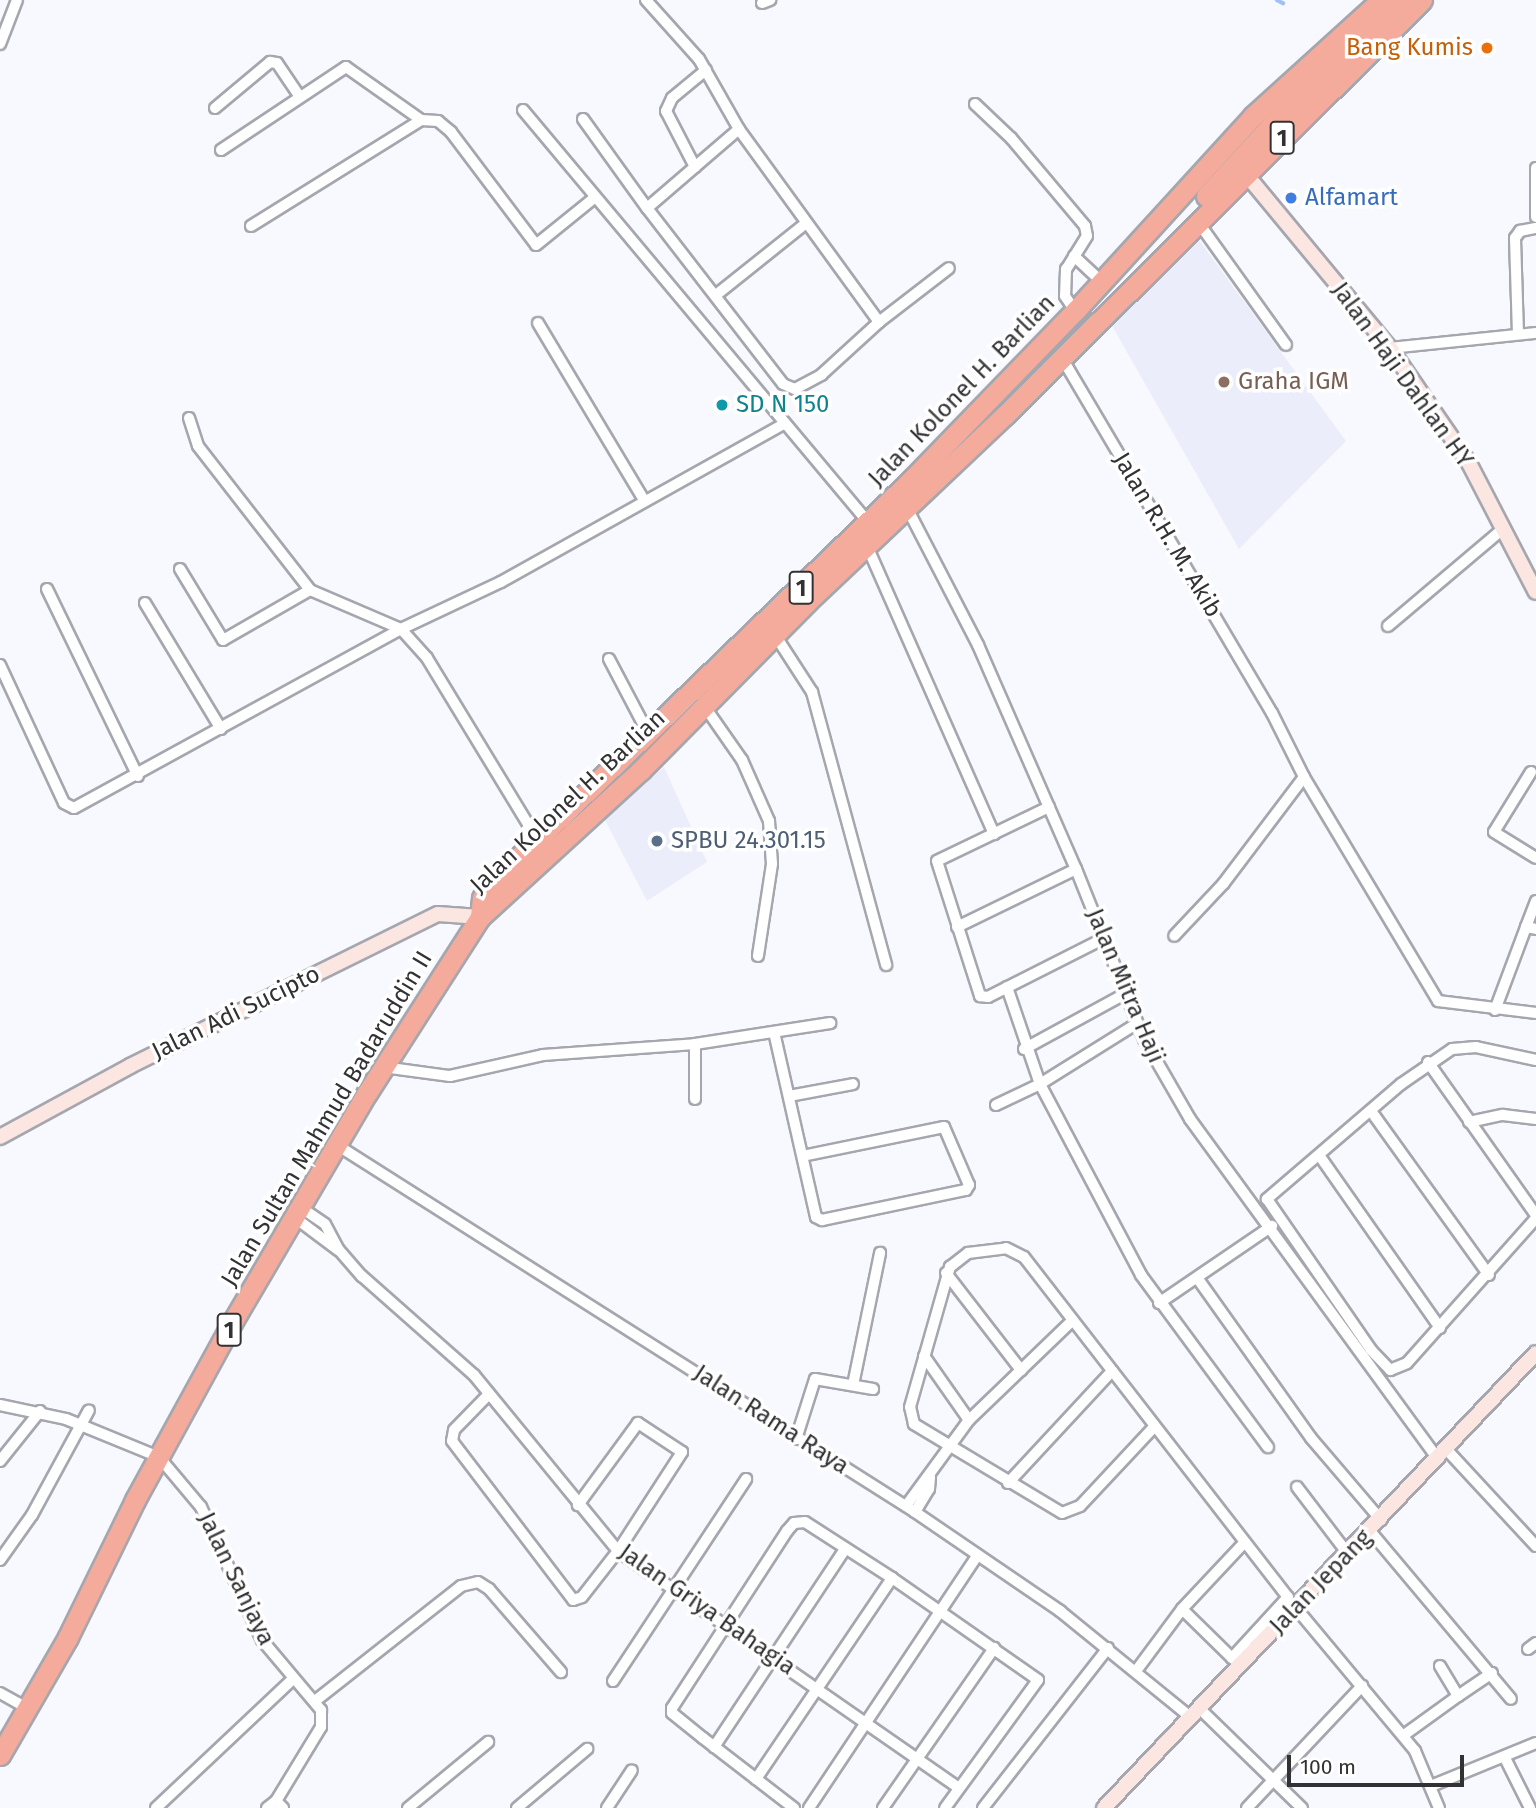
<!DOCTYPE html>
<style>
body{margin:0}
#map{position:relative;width:1536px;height:1808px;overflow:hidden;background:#f8f9fe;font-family:"Fira Sans",sans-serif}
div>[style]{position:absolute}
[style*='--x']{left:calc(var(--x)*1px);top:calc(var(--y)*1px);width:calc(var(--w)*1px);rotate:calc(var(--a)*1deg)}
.built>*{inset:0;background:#ecedfa}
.stream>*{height:3.5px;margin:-1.75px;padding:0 1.75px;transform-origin:1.75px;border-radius:1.75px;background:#9fc1f6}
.roads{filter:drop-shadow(2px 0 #a5a6ae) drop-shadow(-2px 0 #a5a6ae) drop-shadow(0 2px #a5a6ae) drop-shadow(0 -2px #a5a6ae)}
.street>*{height:10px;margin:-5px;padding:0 5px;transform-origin:5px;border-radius:5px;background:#fff}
.secondary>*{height:14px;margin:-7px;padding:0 7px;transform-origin:7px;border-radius:7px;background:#fce6e1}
.highway>*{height:19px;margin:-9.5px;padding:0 9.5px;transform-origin:9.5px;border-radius:9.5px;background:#f5ab9b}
.dots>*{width:19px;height:19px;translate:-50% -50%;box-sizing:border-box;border:4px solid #fff;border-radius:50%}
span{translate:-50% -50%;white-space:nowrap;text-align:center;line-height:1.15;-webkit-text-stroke:7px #fff;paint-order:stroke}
.shield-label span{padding:2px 5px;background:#fff;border:2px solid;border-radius:5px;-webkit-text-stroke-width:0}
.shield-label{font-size:23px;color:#323235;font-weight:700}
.food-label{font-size:24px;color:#c56008}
.right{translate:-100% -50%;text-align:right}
.shop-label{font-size:24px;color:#366cbe}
.left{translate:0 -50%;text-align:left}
.street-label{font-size:24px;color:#323235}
.education-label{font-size:24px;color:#785e54}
.culture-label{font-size:24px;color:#0d838f}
.service-label{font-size:24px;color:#4e5e75}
.scale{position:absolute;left:1287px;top:1755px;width:177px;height:32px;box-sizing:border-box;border:4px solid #323235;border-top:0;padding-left:9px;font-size:21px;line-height:24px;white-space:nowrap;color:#323235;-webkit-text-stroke:5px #fff;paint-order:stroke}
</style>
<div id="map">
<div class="built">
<i style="clip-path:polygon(1199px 240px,1346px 441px,1239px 549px,1111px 324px)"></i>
<i style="clip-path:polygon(664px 767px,707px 862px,647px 901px,605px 820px)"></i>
</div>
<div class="stream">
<i style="--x:1277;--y:0;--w:7;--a:27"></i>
</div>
<div class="roads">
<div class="street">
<i style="--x:646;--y:0;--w:79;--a:48.1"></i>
<i style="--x:699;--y:59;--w:81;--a:60.3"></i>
<i style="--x:762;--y:3;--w:9;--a:-21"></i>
<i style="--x:0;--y:44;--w:47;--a:-68.9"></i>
<i style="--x:975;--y:104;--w:50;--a:43.4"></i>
<i style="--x:1011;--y:138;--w:115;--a:49.9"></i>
<i style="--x:1085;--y:226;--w:10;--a:79"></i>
<i style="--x:1087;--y:236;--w:39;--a:122"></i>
<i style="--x:1066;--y:269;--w:27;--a:92"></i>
<i style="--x:1065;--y:296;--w:18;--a:56"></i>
<i style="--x:215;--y:108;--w:72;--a:-39.9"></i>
<i style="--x:270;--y:62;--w:7;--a:8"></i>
<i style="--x:277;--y:63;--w:41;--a:55.9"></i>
<i style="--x:523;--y:110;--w:537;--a:50.06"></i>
<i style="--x:583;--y:119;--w:110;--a:54.3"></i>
<i style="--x:221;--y:150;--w:150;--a:-33.6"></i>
<i style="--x:346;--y:67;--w:92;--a:35.2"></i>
<i style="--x:695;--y:167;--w:63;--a:-117.4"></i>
<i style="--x:666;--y:111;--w:14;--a:-65"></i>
<i style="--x:672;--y:98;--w:44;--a:-39.5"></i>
<i style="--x:1536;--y:168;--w:49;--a:90"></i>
<i style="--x:1198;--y:222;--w:151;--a:54.4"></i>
<i style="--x:251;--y:226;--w:200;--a:-31.9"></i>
<i style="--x:421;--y:120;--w:17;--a:3"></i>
<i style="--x:438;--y:121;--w:17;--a:40"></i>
<i style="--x:451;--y:132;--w:141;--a:53"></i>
<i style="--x:536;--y:245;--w:75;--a:-39"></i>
<i style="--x:1074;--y:256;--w:37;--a:43"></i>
<i style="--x:716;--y:295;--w:114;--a:-38.6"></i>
<i style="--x:879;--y:322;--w:238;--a:-126"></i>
<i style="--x:739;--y:129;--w:121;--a:139.3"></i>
<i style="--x:647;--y:208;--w:222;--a:52.3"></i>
<i style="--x:783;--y:384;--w:13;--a:23"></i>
<i style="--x:795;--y:389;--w:30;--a:-28"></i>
<i style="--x:821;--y:375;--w:79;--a:-42.4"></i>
<i style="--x:879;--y:322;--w:88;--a:-37.6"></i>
<i style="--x:538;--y:323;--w:206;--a:59.1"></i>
<i style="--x:1518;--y:334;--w:96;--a:-91.8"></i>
<i style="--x:1515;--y:238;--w:9;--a:-54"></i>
<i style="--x:1520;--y:231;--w:16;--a:-11"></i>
<i style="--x:1390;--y:348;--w:147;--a:-5.9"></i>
<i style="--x:1062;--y:358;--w:412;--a:59.4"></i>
<i style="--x:1272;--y:713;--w:72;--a:63.4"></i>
<i style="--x:1304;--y:777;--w:134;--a:127.1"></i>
<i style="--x:1223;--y:884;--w:71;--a:133.3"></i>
<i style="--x:189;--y:418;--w:29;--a:72"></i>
<i style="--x:198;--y:446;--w:182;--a:52.1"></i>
<i style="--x:310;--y:590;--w:99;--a:23.2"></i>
<i style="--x:401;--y:629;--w:39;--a:48"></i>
<i style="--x:427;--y:658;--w:215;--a:58.7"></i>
<i style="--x:907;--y:508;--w:154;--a:62.6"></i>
<i style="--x:978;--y:645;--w:244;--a:66.4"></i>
<i style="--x:1076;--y:869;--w:183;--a:68.2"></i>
<i style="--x:1144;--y:1039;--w:92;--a:60.1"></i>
<i style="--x:1190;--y:1119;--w:421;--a:53.9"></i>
<i style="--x:867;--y:546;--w:315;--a:66.2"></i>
<i style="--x:180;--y:569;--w:83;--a:58.8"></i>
<i style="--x:223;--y:640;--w:100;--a:-29.9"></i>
<i style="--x:47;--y:589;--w:208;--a:64.1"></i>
<i style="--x:145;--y:603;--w:147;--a:58.9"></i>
<i style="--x:1388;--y:626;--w:152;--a:-40.2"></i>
<i style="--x:775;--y:635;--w:68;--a:57"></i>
<i style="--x:812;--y:692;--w:283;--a:74.8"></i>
<i style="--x:609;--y:659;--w:84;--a:62.2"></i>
<i style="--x:0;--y:665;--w:152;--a:65.1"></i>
<i style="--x:64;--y:803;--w:11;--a:27"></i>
<i style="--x:74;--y:808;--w:373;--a:-28.7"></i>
<i style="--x:401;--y:629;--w:110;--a:-25.2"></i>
<i style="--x:501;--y:582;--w:325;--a:-29.2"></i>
<i style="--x:705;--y:707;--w:65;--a:55.1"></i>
<i style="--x:742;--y:760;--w:67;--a:66.1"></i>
<i style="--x:769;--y:821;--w:43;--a:86"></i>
<i style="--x:772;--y:864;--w:93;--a:98.7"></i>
<i style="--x:1531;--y:772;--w:70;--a:121.7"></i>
<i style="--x:1494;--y:832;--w:49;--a:31.8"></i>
<i style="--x:1304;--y:777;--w:261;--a:59.1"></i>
<i style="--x:1438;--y:1001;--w:99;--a:7"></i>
<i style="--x:1049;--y:807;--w:124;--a:154.3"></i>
<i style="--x:937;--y:861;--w:142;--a:72.3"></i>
<i style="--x:980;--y:996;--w:8;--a:7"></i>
<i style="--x:988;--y:997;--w:129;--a:-26.8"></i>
<i style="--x:1536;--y:901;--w:28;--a:111"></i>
<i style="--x:1526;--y:927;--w:10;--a:11"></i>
<i style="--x:957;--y:927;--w:132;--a:-26"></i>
<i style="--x:1007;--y:987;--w:102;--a:71.2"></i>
<i style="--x:1040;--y:1084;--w:216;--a:62.1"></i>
<i style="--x:1141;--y:1275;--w:214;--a:53.6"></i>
<i style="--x:1495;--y:1010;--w:89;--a:-69.5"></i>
<i style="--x:774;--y:1032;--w:190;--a:77.2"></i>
<i style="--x:816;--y:1217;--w:7;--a:27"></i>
<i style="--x:822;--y:1220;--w:147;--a:-11.8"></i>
<i style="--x:966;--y:1190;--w:6;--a:-59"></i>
<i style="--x:969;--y:1185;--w:63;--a:-113.3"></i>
<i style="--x:944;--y:1127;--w:144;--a:168.4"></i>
<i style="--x:1024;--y:1049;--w:115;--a:-28.6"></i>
<i style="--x:1536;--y:1060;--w:61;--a:-167.8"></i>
<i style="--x:1476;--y:1047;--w:24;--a:175"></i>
<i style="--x:1452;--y:1049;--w:62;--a:145.5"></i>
<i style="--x:1401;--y:1084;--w:177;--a:139.4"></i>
<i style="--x:1267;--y:1199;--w:183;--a:55.4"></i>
<i style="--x:1371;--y:1350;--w:28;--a:46"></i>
<i style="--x:1390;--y:1370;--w:18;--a:-22"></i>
<i style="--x:1407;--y:1363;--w:194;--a:-48.3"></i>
<i style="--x:1428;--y:1062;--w:187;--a:54.8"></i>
<i style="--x:383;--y:1067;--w:68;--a:7.7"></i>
<i style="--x:450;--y:1076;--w:95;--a:-12.7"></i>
<i style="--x:543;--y:1055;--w:152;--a:-4.1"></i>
<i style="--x:695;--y:1044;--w:137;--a:-8.8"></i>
<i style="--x:789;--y:1096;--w:65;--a:-10.6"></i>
<i style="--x:695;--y:1099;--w:55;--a:-90"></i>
<i style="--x:996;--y:1105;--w:49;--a:-25.5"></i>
<i style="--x:1040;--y:1084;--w:113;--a:-32"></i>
<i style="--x:1371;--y:1111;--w:202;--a:54.3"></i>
<i style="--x:1469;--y:1122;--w:35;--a:-12"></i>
<i style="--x:1503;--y:1115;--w:33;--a:7"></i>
<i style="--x:337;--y:1145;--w:685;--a:32.41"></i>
<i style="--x:915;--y:1512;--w:176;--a:34.3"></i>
<i style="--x:1060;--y:1611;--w:166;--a:39.1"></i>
<i style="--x:1319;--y:1155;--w:211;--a:55"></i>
<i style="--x:300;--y:1207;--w:30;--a:34"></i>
<i style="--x:325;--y:1224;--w:30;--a:62"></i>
<i style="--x:339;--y:1250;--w:35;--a:49"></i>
<i style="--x:362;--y:1276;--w:149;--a:41.5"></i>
<i style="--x:474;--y:1375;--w:227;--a:50.7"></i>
<i style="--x:618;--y:1551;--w:415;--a:34.8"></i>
<i style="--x:294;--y:1217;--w:55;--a:36.9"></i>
<i style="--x:946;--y:1273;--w:123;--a:52.3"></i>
<i style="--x:1198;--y:1279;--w:195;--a:54.6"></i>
<i style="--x:1311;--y:1438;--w:108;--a:49.5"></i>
<i style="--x:1159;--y:1303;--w:137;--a:-34.3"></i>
<i style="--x:924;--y:1356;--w:78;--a:54.9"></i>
<i style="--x:853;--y:1385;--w:135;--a:-78.4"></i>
<i style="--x:489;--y:1394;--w:50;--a:134.2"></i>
<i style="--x:454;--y:1430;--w:11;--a:100"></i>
<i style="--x:452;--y:1441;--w:200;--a:52.7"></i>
<i style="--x:573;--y:1600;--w:9;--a:-18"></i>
<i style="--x:582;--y:1597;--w:58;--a:-52"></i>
<i style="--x:618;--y:1551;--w:118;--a:-57.1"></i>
<i style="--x:682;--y:1452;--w:53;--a:-146.6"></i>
<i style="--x:638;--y:1423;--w:102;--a:126.2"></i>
<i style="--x:0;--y:1405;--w:67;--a:12"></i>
<i style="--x:66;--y:1419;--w:100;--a:22.2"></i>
<i style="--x:159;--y:1457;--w:65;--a:50"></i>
<i style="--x:201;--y:1507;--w:146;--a:65.4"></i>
<i style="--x:262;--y:1640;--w:92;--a:49.9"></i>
<i style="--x:321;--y:1710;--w:17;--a:90"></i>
<i style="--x:321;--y:1727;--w:87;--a:121.3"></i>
<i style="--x:276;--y:1801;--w:10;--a:45"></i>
<i style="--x:1154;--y:1427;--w:108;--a:133.1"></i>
<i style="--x:1080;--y:1506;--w:19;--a:159"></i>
<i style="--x:1062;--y:1513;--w:173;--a:-149"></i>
<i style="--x:914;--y:1424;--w:17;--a:-103"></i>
<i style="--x:910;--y:1407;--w:146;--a:-74.1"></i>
<i style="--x:950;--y:1267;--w:23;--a:-38"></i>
<i style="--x:968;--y:1253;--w:38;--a:-7"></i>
<i style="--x:1006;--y:1248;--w:20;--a:27"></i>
<i style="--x:1024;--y:1257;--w:430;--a:52.2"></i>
<i style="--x:1288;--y:1597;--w:83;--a:132.6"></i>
<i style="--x:1232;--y:1658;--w:70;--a:-135.6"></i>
<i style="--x:796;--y:1439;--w:63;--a:-72.4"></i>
<i style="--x:815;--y:1379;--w:59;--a:9.8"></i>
<i style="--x:1447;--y:1450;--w:131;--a:47.2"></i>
<i style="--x:0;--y:1461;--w:64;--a:-51.3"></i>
<i style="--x:1008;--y:1483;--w:153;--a:-47.1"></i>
<i style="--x:1297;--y:1487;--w:84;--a:52.7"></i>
<i style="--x:906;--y:1506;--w:107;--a:-53.8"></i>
<i style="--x:969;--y:1420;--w:144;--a:-43.9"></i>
<i style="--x:915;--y:1512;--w:27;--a:-59"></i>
<i style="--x:929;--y:1489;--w:12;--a:-85"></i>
<i style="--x:1370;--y:1531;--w:219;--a:50"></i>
<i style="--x:0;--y:1560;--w:55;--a:-54.6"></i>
<i style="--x:32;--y:1515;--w:119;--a:-61.5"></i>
<i style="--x:892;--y:1578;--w:178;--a:34.9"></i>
<i style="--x:1038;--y:1680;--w:158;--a:126"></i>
<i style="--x:1296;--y:1608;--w:186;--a:50.2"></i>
<i style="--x:1415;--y:1751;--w:62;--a:67.2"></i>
<i style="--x:1528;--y:1649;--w:10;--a:-37"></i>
<i style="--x:1136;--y:1671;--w:77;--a:-53.4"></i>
<i style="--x:1182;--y:1609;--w:91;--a:-46.8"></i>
<i style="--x:613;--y:1681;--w:242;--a:-56.6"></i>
<i style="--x:0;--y:1693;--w:31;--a:29"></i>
<i style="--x:1458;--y:1696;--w:41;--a:-34.1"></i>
<i style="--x:315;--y:1701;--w:186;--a:-38.2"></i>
<i style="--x:461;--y:1586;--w:17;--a:-13"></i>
<i style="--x:478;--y:1582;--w:13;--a:32"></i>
<i style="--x:489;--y:1589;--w:110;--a:49.1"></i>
<i style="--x:1198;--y:1707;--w:145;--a:44.2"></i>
<i style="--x:1404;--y:1735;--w:67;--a:-35.8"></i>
<i style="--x:1458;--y:1696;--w:35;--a:-121"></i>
<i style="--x:714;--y:1747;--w:237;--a:-56.5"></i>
<i style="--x:1505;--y:1758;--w:56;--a:63.4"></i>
<i style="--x:756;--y:1779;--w:243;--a:-55.9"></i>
<i style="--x:892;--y:1578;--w:103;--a:-147.2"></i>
<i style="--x:805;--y:1522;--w:11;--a:175"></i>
<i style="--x:794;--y:1523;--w:11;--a:131"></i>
<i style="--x:787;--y:1531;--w:211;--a:123"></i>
<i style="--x:672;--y:1708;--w:5;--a:90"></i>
<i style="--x:672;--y:1713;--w:40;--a:39"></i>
<i style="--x:703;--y:1738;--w:115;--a:37.6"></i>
<i style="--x:1431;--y:1786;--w:113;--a:-22.3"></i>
<i style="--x:156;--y:1808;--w:187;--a:-43.3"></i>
<i style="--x:267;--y:1808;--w:11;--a:-38"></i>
<i style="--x:408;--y:1808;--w:104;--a:-39.5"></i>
<i style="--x:517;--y:1808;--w:92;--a:-40.1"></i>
<i style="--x:607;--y:1808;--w:45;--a:-56.7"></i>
<i style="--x:809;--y:1808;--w:304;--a:-56.3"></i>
<i style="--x:883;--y:1808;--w:195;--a:-55.2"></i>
<i style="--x:983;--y:1808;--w:203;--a:-52"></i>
<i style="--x:1247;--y:1808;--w:168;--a:-46.7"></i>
</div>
<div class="secondary">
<i style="--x:1245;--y:173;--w:227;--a:50.4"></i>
<i style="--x:1390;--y:348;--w:140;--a:55.5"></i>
<i style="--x:1469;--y:463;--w:145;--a:62.6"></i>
<i style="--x:0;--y:1137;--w:148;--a:-28.6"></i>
<i style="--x:130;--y:1066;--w:343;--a:-26.3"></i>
<i style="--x:438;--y:914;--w:42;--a:4.1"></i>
<i style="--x:1104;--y:1808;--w:627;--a:-46.49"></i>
</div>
<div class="highway">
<i style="--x:1206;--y:196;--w:100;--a:-47.4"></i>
<i style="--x:1274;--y:122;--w:175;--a:-44.1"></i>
<i style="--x:480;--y:917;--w:19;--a:-84"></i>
<i style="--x:482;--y:898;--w:15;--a:-58"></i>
<i style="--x:490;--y:885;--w:586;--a:-43.89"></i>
<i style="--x:912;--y:479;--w:234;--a:-45.9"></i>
<i style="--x:1075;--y:311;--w:264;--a:-47.6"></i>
<i style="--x:1253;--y:116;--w:173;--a:-42.2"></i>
<i style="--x:0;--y:1755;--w:136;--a:-60"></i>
<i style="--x:68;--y:1637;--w:153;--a:-63.9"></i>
<i style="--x:135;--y:1500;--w:204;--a:-61.3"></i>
<i style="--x:233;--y:1321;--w:264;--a:-59.6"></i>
<i style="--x:367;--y:1093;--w:209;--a:-57.3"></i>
<i style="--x:480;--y:917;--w:218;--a:-42.4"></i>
<i style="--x:641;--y:770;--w:236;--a:-45.3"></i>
<i style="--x:807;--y:602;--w:272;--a:-43.4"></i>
<i style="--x:1005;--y:415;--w:588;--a:-44.86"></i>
</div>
</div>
<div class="dots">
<i style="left:1487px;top:48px;background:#e8710a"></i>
<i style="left:1291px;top:198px;background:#3f7fe0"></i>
<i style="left:1224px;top:382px;background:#8d6e63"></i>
<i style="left:722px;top:405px;background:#0f9aa8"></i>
<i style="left:657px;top:841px;background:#5c6f8a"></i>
</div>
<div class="shield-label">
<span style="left:1282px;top:138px">1</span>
<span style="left:801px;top:588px">1</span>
<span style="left:229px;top:1330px">1</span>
</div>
<div class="food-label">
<span class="right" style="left:1473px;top:48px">Bang Kumis</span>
</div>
<div class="shop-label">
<span class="left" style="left:1305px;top:198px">Alfamart</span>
</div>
<div class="street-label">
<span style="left:1402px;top:375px;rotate:54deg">Jalan Haji Dahlan HY</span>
<span style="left:962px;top:391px;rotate:-46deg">Jalan Kolonel H. Barlian</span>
<span style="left:1167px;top:535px;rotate:59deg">Jalan R.H. M. Akib</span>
<span style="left:568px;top:802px;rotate:-43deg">Jalan Kolonel H. Barlian</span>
<span style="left:1125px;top:986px;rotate:67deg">Jalan Mitra Haji</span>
<span style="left:236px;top:1013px;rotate:-26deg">Jalan Adi Sucipto</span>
<span style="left:327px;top:1119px;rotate:-59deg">Jalan Sultan Mahmud Badaruddin II</span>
<span style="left:771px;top:1420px;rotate:33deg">Jalan Rama Raya</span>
<span style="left:236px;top:1579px;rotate:64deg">Jalan Sanjaya</span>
<span style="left:1321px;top:1582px;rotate:-46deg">Jalan Jepang</span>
<span style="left:707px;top:1610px;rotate:35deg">Jalan Griya Bahagia</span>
</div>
<div class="education-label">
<span class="left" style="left:1238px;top:382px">Graha IGM</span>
</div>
<div class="culture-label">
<span class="left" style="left:736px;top:405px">SD N 150</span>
</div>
<div class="service-label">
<span class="left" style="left:671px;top:841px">SPBU 24.301.15</span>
</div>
<div class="scale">100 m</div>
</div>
